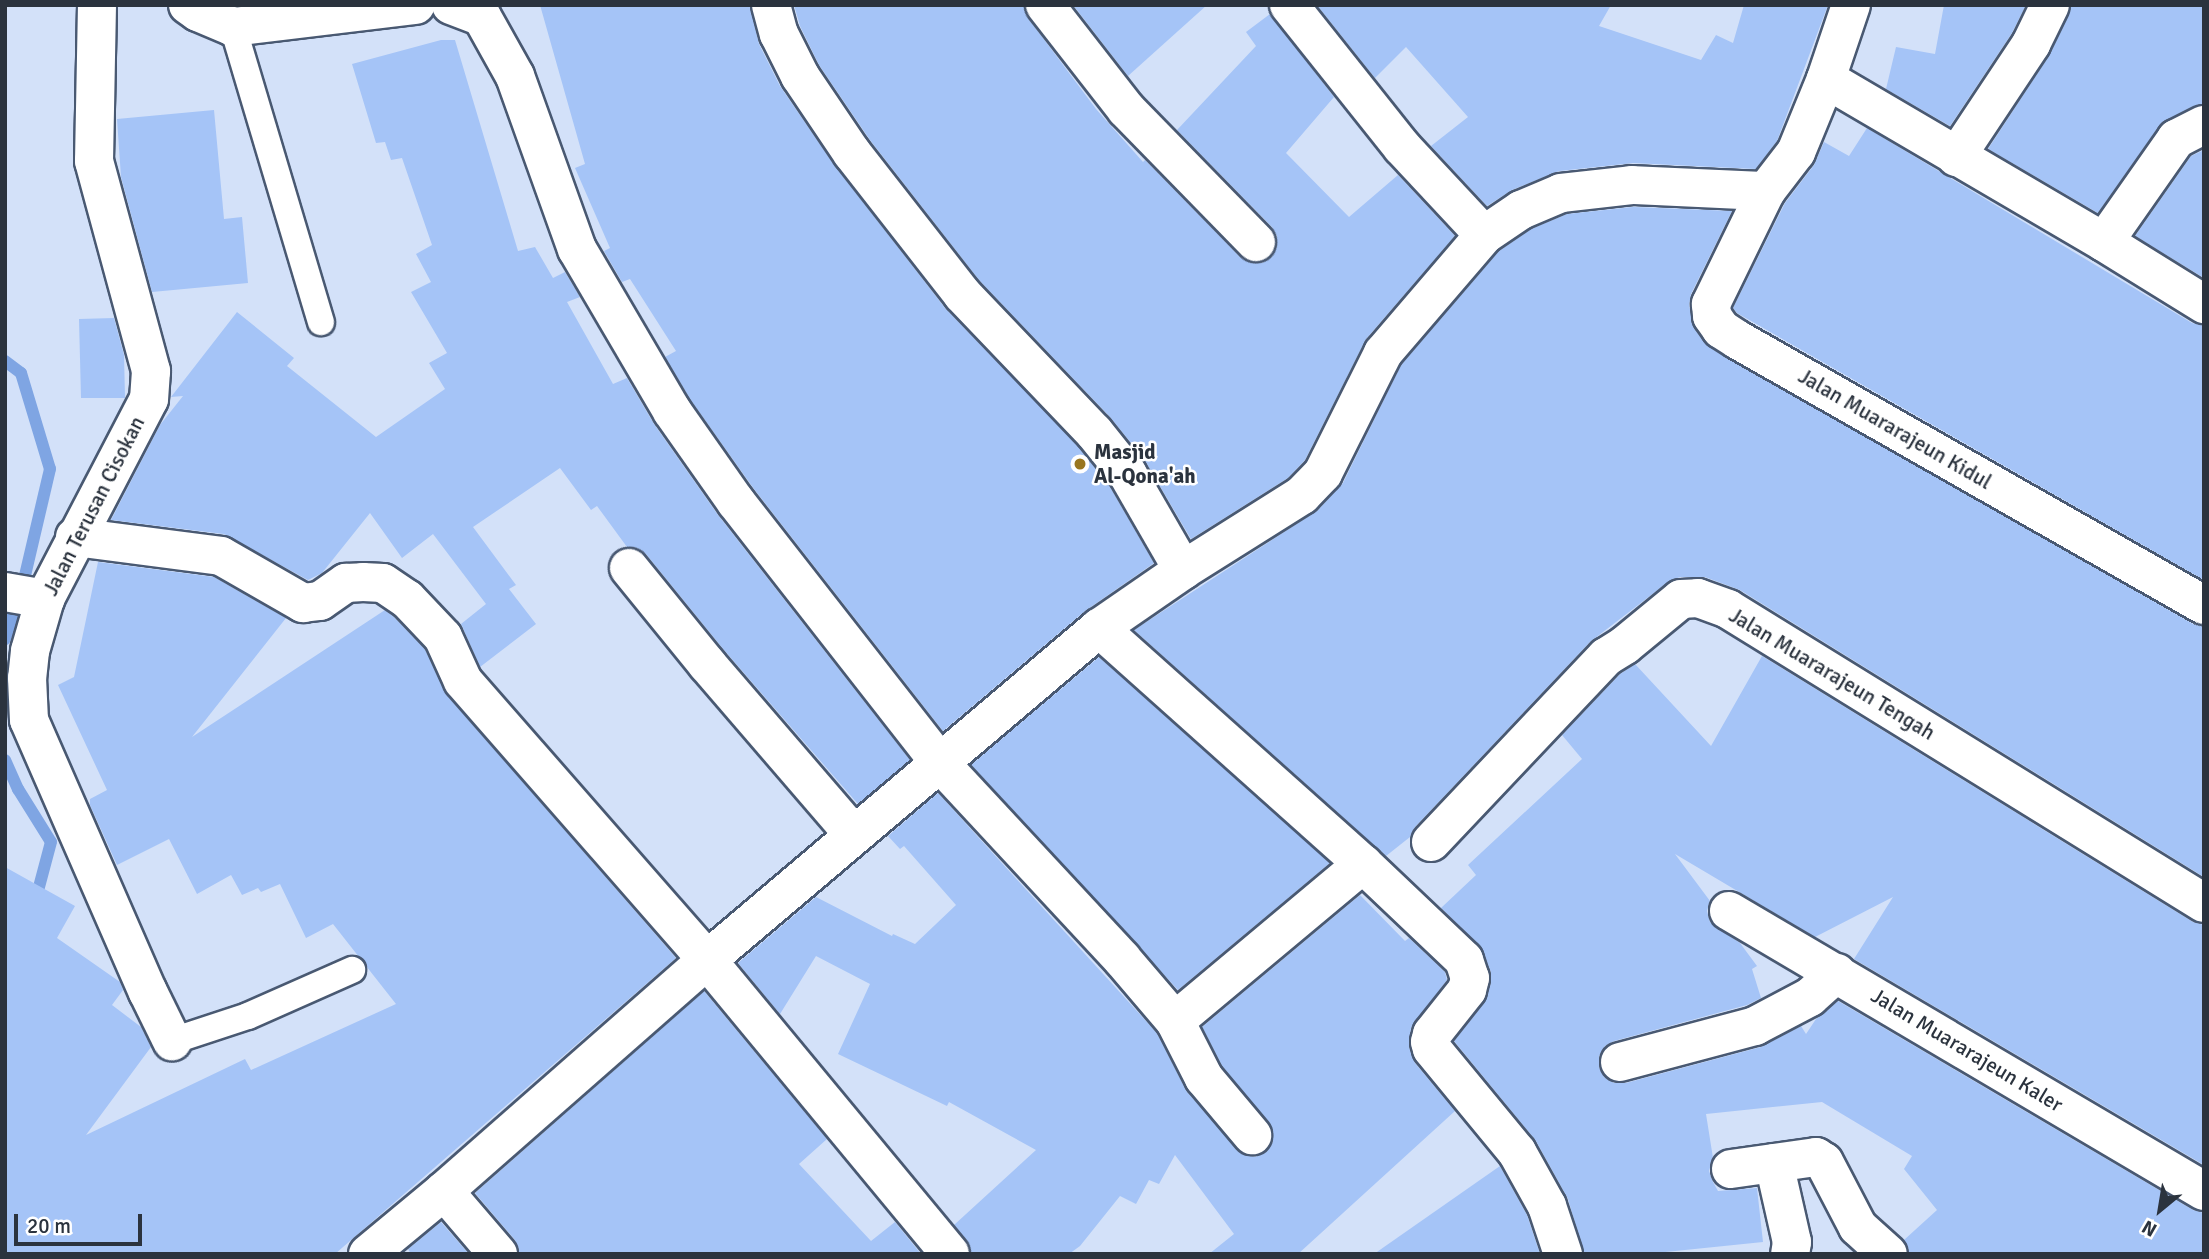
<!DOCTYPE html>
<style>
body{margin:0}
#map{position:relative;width:2209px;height:1259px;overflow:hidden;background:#d3e1f9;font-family:Signika,sans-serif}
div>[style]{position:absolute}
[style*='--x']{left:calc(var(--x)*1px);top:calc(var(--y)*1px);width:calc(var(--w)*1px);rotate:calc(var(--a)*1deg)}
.stream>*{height:12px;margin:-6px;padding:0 6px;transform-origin:6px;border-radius:6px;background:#7fa5e3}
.building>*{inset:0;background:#a5c4f7}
.roads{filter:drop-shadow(2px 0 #495972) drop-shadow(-2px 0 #495972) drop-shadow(0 2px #495972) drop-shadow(0 -2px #495972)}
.lane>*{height:26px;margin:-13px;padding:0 13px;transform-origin:13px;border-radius:13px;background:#fff}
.street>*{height:38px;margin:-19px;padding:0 19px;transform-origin:19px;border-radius:19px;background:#fff}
.dots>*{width:19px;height:19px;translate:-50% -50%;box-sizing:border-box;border:4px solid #fff;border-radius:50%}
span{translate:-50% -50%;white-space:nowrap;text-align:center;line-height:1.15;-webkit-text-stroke:5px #fff;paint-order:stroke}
.street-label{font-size:21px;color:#2b333e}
.poi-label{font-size:21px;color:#2b333e;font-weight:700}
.left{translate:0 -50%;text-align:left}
.frame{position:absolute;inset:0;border:7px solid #2b333e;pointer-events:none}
.north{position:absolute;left:2125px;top:1175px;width:70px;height:70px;-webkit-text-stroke:5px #fff;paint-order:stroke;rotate:210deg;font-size:19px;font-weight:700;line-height:28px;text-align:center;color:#2b333e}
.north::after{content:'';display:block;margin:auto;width:24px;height:32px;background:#2b333e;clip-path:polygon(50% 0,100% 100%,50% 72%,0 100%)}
.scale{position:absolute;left:14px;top:1214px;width:128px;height:32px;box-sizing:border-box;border:4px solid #2b333e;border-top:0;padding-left:9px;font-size:21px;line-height:24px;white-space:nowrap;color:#2b333e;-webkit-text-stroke:5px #fff;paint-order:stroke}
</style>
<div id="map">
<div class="stream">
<i style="--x:5;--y:361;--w:20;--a:37"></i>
<i style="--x:21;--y:373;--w:100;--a:73.2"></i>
<i style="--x:50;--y:469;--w:127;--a:103.2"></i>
<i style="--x:21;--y:593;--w:49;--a:109.2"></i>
<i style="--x:5;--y:760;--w:32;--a:66"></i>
<i style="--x:18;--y:789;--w:62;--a:58.1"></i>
<i style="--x:51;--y:842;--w:51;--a:104.9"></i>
<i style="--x:38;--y:891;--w:9;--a:162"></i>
</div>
<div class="building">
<i style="clip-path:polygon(540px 5px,750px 5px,759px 44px,780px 86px,835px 166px,945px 308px,1078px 446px,1109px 485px,1154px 563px,1085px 611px,943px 731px,754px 489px,690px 399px,665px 357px,676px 351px,630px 279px,622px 282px,604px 251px,610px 248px,575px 168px,585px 164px)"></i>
<i style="clip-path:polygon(794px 5px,1024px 5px,1028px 18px,1096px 109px,1143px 162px,1145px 160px,1240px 257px,1251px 263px,1262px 263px,1272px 257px,1277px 247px,1277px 236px,1272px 227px,1177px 130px,1256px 46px,1246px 32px,1270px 14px,1334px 97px,1286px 153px,1349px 217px,1398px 175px,1455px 236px,1366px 339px,1305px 460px,1288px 478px,1191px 539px,1144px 459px,1110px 417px,979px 280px,870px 140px,819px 65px,800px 26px)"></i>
<i style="clip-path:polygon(1073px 5px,1207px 5px,1128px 76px)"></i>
<i style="clip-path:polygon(1317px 5px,1611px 5px,1599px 26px,1701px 60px,1716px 35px,1733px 43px,1744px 5px,1828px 5px,1777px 141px,1756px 169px,1633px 163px,1559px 171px,1512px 190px,1487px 206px,1431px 146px,1468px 117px,1406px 47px,1375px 78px)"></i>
<i style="clip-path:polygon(1944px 5px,2026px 5px,2012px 33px,1950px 126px,1886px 89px,1896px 47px,1935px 54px)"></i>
<i style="clip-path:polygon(2072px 5px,2204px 5px,2204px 103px,2159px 126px,2098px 213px,1988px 149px,2049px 56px)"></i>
<i style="clip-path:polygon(441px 40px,455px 40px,518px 251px,535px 247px,553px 278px,565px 272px,580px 297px,567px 302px,613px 384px,627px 378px,654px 424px,718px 515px,910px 760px,858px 804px,724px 650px,646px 554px,637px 548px,627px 547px,597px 506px,591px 510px,560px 468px,473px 527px,516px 585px,509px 589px,536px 624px,480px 667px,461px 624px,486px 604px,433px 534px,402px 558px,370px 513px,322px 573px,308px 580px,224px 534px,111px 520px,160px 425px,183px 396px,171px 397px,237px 312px,294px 358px,287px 366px,376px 437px,445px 389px,429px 363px,447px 353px,411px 292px,431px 282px,416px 254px,432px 245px,402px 158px,391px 160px,385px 142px,376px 143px,352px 64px)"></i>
<i style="clip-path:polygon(214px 110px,224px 219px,242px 217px,248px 283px,152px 292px,121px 177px,117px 119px)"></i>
<i style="clip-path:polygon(1867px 128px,2192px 323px,2204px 326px,2204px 580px,1737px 313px,1733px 308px,1785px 203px,1814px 165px,1824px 142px,1849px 156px)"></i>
<i style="clip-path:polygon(2204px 150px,2204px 278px,2135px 236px,2191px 156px)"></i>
<i style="clip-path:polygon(1633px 207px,1732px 211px,1691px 294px,1689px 305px,1694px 328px,1709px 347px,2193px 624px,2204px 627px,2204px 877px,1740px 590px,1705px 577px,1680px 577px,1668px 582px,1590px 642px,1415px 827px,1410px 837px,1386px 856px,1134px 630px,1318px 510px,1343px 483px,1401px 365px,1499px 251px,1531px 229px,1567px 214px)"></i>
<i style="clip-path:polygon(114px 318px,124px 355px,125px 398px,81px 398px,79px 319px)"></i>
<i style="clip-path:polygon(98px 562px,214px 577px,286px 618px,192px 737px,385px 610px,393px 616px,425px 649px,447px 695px,676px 958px,335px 1254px,5px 1254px,5px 867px,75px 906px,57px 938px,120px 982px,123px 990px,112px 1005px,141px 1027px,151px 1047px,86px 1135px,245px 1059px,251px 1070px,396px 1004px,333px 924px,306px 938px,280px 884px,261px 892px,258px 888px,242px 895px,231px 875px,197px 894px,169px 839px,117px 865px,90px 805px,90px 799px,107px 790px,58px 685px,74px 677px)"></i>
<i style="clip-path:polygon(1762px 656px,2193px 922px,2204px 925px,2204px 1165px,1854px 959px,1893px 897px,1815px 937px,1675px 854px,1710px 901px,1707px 911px,1710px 922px,1740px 943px,1757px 966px,1752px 969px,1761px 998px,1747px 1005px,1614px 1041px,1605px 1046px,1599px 1056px,1599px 1067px,1604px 1077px,1614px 1083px,1626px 1083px,1761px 1047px,1801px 1026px,1806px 1034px,1816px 1019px,1838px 1001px,2193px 1210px,2204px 1213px,2204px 1254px,1909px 1254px,1904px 1240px,1937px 1210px,1904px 1169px,1912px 1156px,1822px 1102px,1706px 1114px,1713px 1158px,1709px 1171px,1713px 1182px,1718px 1191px,1757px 1188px,1763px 1242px,1646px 1254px,1584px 1254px,1568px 1199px,1536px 1141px,1454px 1041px,1484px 1003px,1491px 983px,1491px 972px,1479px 945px,1441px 908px,1476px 875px,1468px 865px,1582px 759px,1562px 735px,1620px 674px,1635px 664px,1711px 746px)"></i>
<i style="clip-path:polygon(1099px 657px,1330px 863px,1178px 990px,971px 765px)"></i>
<i style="clip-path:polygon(938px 793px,1157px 1033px,1187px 1092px,1244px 1155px,1255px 1157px,1266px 1152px,1273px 1142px,1273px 1131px,1222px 1066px,1202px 1027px,1360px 895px,1405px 941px,1409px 938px,1445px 972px,1447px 980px,1411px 1028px,1409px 1047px,1415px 1063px,1455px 1111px,1298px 1254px,1209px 1254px,1234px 1234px,1175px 1155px,1159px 1184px,1149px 1180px,1136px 1204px,1120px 1196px,1080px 1246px,1069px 1254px,971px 1254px,967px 1241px,954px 1225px,1036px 1150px,949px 1102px,947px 1106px,838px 1054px,870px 984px,816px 956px,780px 1014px,738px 963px,816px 897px,892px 936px,893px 934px,915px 944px,956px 905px,904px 846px,900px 849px,888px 836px)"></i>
<i style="clip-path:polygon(704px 991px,827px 1139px,799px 1164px,871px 1241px,895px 1222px,921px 1254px,519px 1254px,515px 1240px,475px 1193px)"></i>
<i style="clip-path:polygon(1500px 1166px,1527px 1215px,1540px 1254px,1374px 1254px)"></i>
<i style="clip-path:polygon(441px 1222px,469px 1254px,411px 1254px,408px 1249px)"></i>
</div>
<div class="roads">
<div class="lane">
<i style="--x:233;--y:27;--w:308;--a:73.4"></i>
<i style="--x:172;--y:1041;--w:80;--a:-18.2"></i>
<i style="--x:248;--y:1016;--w:114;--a:-23.9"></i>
</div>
<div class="street">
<i style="--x:97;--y:5;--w:156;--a:91.1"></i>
<i style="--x:94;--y:161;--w:218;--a:74.8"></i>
<i style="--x:151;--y:371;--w:28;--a:94"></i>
<i style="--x:149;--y:399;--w:225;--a:117.5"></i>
<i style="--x:45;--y:599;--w:54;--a:106.1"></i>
<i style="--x:30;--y:651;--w:27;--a:96"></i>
<i style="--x:27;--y:678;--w:42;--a:87.3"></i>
<i style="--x:29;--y:720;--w:297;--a:66.4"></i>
<i style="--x:148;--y:992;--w:55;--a:63.9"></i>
<i style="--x:188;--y:5;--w:12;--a:35"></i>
<i style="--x:198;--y:12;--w:38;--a:23"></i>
<i style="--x:233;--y:27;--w:184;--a:-6.9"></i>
<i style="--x:451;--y:5;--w:33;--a:21"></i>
<i style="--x:482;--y:17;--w:68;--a:60.8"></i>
<i style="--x:515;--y:76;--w:184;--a:70.3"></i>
<i style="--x:577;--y:249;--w:188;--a:59.6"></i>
<i style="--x:672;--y:411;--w:111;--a:54.9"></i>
<i style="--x:736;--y:502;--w:331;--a:52"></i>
<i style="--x:940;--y:763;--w:267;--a:47.1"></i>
<i style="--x:1122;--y:959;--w:82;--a:49.5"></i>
<i style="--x:1175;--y:1021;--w:64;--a:63"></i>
<i style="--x:1204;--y:1078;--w:75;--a:49.9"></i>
<i style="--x:771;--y:5;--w:30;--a:75"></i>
<i style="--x:779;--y:34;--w:47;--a:63.4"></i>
<i style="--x:800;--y:76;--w:93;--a:56"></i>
<i style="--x:852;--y:153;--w:179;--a:52"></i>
<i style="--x:962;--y:294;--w:191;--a:46.3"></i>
<i style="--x:1094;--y:432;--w:53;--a:51.2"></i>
<i style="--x:1127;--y:473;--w:112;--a:60"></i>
<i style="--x:1045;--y:5;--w:132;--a:52.1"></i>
<i style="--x:1126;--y:109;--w:186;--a:45.7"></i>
<i style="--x:1289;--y:5;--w:181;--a:51.5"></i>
<i style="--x:1402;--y:147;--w:120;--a:47"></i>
<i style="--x:1851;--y:5;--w:78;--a:108.7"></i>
<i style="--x:1826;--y:79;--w:79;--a:112.3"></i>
<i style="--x:1796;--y:152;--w:49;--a:127.6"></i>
<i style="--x:1766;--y:191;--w:126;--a:116"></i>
<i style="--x:1711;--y:304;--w:12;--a:85"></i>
<i style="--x:1712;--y:316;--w:16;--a:55"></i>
<i style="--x:1721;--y:329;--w:20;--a:33"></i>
<i style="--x:1738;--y:340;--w:536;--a:29.63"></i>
<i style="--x:1826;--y:79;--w:322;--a:30.4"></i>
<i style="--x:2104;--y:242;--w:118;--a:31.8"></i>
<i style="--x:1956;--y:157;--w:136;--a:-56.4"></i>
<i style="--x:2031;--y:44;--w:43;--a:-64"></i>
<i style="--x:2104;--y:242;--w:126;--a:-55"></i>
<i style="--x:2176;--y:139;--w:31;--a:-27"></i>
<i style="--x:75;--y:537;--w:147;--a:7.4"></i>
<i style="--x:221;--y:556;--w:95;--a:29.8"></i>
<i style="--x:303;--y:603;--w:17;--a:-7"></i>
<i style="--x:320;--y:601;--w:32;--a:-35"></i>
<i style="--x:346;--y:583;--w:17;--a:-3"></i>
<i style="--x:363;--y:582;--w:20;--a:3"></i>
<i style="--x:383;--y:583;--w:29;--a:34"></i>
<i style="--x:407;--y:599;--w:52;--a:46.5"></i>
<i style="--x:443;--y:637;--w:48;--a:65.6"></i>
<i style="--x:463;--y:681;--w:371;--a:48.8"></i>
<i style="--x:707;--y:960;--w:381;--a:50.4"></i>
<i style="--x:629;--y:568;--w:124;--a:50.9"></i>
<i style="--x:707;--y:664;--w:225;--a:49.3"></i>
<i style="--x:5;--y:592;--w:41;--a:9.9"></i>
<i style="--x:1099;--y:628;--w:354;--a:41.8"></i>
<i style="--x:1363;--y:864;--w:139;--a:43.5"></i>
<i style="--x:1464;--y:960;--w:19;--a:72"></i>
<i style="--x:1470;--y:978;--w:12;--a:104"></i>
<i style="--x:1467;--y:990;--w:56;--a:128.5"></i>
<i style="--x:1432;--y:1034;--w:8;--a:104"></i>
<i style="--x:1430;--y:1042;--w:7;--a:74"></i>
<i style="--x:1432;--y:1049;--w:134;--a:50.5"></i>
<i style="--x:1517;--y:1152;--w:62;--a:60.9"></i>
<i style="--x:1547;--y:1206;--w:51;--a:71.6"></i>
<i style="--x:1431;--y:842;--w:255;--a:-46.6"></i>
<i style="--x:1606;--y:657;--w:22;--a:-32"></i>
<i style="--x:1625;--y:645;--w:72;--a:-39.4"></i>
<i style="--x:1681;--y:599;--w:17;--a:-3"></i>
<i style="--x:1698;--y:598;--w:32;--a:20"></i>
<i style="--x:1728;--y:609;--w:559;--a:31.7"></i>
<i style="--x:1729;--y:911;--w:551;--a:30.52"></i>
<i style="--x:1175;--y:1021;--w:245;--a:-39.9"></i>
<i style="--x:1620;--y:1062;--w:140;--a:-14.9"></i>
<i style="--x:1755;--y:1026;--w:62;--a:-27.8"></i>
<i style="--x:1810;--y:997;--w:36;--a:-42"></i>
<i style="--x:1774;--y:1163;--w:81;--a:77.2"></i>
<i style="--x:1792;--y:1242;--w:12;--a:99"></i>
<i style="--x:1731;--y:1169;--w:86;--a:-8"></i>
<i style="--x:1816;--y:1157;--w:9;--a:32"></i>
<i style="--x:1824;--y:1162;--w:73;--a:62.4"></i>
<i style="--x:1858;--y:1227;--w:40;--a:42"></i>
<i style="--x:444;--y:1191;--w:83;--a:49.4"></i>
<i style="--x:368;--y:1254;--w:99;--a:-39.7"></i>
<i style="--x:444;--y:1191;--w:350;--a:-41.3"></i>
<i style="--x:707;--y:960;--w:514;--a:-40.26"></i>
<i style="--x:1099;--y:628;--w:102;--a:-34.6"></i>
<i style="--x:1183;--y:570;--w:141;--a:-32.2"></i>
<i style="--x:1302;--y:495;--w:30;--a:-46"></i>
<i style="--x:1323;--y:473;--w:134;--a:-63.4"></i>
<i style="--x:1383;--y:353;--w:155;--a:-49.4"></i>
<i style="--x:1484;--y:235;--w:45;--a:-34"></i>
<i style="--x:1521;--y:210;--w:43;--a:-23"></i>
<i style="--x:1561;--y:193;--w:71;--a:-6.4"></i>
<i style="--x:1632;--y:185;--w:134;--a:2.6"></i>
</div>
</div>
<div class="dots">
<i style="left:1080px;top:464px;background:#99761f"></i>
</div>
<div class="street-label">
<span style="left:1895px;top:429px;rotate:30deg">Jalan Muararajeun Kidul</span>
<span style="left:94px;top:506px;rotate:-63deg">Jalan Terusan Cisokan</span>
<span style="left:1832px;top:674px;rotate:31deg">Jalan Muararajeun Tengah</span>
<span style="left:1967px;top:1050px;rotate:31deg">Jalan Muararajeun Kaler</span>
</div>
<div class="poi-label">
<span class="left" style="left:1094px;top:464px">Masjid<br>Al-Qona'ah</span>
</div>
<div class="frame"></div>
<div class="north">N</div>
<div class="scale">20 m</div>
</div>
